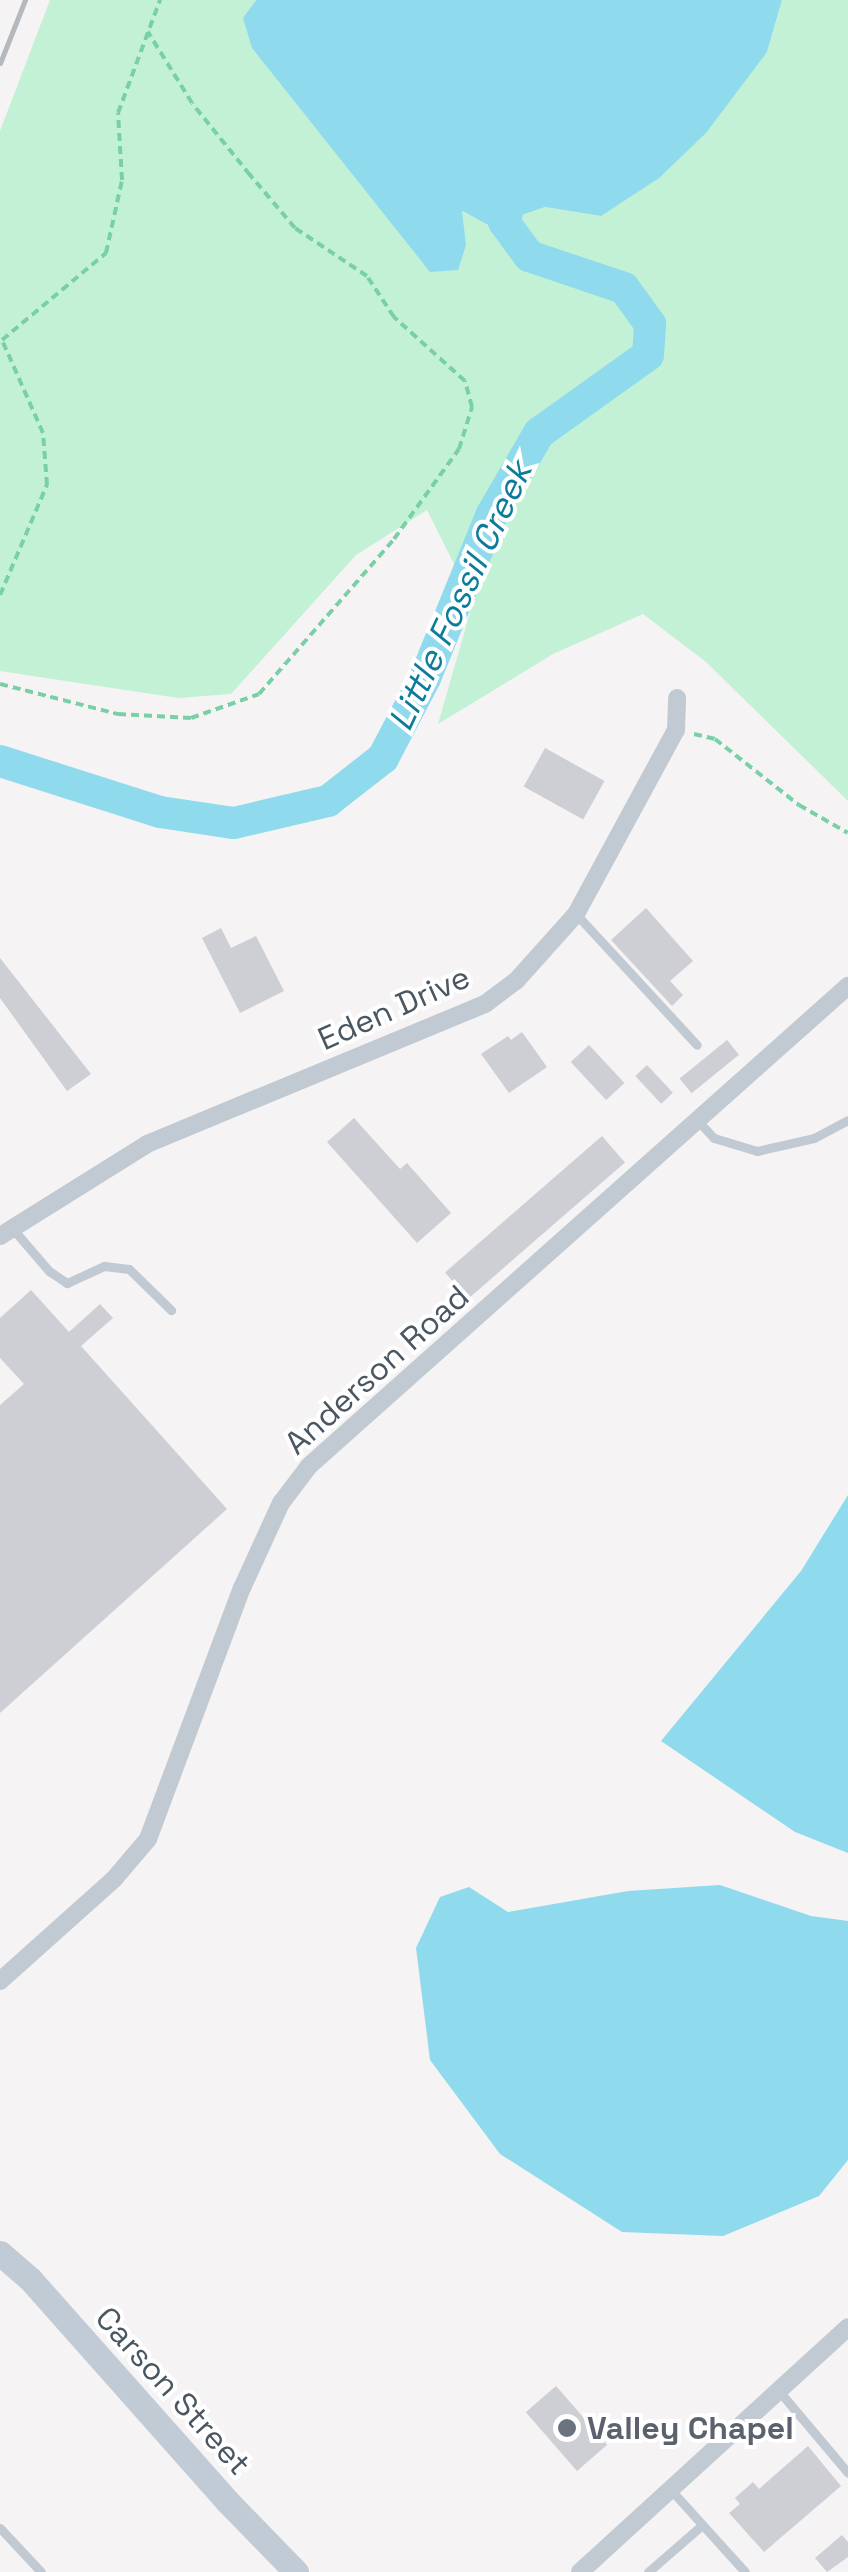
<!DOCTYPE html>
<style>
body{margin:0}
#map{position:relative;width:848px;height:2572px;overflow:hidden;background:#f5f3f3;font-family:"Space Grotesk",sans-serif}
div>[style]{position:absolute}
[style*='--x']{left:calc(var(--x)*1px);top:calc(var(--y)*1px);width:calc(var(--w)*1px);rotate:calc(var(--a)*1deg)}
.green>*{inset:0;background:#c3f1d5}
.water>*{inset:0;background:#90daee}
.river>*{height:32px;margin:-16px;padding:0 16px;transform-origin:16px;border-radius:16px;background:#90daee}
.building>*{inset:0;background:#cdcfd5;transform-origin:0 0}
.path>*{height:4px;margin-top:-2px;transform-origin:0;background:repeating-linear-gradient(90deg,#7ad0a6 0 8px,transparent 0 13px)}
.lane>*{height:9px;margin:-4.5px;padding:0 4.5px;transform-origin:4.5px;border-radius:4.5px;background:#c1cad2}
.street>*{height:18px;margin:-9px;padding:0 9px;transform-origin:9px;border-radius:9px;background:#c1cad2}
.secondary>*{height:25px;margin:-12.5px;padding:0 12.5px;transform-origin:12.5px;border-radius:12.5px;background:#c1cbd6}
.rail>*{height:5px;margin:-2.5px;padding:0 2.5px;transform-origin:2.5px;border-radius:2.5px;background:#b5b8bd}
.dots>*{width:28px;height:28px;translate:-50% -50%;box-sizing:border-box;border:5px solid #fff;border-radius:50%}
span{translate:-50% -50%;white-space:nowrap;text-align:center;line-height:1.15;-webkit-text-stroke:8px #fff;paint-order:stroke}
.street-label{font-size:32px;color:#4a5661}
.worship-label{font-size:32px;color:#5b616d;font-weight:700}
.left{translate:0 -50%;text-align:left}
.water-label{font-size:35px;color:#0c7c9b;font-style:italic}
</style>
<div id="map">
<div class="green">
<i style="clip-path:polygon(50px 0,256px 0,243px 18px,466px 245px,461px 211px,490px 226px,545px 207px,601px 216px,767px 52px,782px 0,848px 0,848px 801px,706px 662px,643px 614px,553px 654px,438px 724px,473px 602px,427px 510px,356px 555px,231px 694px,178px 698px,0 671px,0 131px)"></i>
</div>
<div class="water">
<i style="clip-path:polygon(256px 0,782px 0,767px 52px,706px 133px,659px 178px,601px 216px,545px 207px,490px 226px,462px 211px,466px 245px,458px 270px,430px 272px,252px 48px,243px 18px)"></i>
<i style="clip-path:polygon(848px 1495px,848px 1853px,795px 1832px,661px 1741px,801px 1571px)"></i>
<i style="clip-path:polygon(720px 1885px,811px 1916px,848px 1921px,848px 2160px,819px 2196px,723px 2236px,622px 2232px,500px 2154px,430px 2060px,416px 1948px,440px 1897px,469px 1887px,508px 1912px,628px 1891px)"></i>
</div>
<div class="river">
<i style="--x:0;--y:761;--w:168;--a:17.7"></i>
<i style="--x:160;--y:812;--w:75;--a:8.5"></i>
<i style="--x:234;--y:823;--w:97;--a:-13.2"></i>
<i style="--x:328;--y:801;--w:70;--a:-38"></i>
<i style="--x:383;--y:758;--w:90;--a:-62.3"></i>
<i style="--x:425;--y:678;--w:177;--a:-67.8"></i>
<i style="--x:492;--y:514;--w:94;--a:-59.9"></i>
<i style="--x:539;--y:433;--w:134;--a:-35.6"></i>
<i style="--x:648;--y:355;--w:31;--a:-86"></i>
<i style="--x:650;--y:324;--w:44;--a:-125.8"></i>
<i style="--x:624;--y:288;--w:100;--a:-161.4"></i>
<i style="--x:529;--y:256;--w:42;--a:-126.3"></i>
<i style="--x:504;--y:222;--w:42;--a:-72"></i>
</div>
<div class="building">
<i style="left:545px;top:748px;width:68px;height:44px;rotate:29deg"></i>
<i style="clip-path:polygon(646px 908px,693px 961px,670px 981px,683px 995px,672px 1006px,611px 940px)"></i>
<i style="clip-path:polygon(221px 928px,231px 948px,256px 936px,284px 991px,240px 1013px,202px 938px)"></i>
<i style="clip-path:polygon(0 958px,91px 1074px,67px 1091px,0 998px)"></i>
<i style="clip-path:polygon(522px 1032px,547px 1067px,509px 1093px,481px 1054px,508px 1036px,511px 1040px)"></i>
<i style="left:727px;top:1040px;width:19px;height:61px;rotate:51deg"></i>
<i style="left:589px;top:1045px;width:52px;height:25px;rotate:47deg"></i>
<i style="left:647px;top:1065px;width:38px;height:16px;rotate:47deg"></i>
<i style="clip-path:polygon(354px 1118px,400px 1169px,407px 1163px,451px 1213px,417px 1243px,327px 1142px)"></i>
<i style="left:602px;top:1136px;width:35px;height:208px;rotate:49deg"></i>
<i style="clip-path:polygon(31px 1290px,69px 1332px,100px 1304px,113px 1318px,81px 1346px,227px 1509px,0 1713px,0 1405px,24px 1384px,0 1358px,0 1318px)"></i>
<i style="left:556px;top:2386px;width:78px;height:40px;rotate:49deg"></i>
<i style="clip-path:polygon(808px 2446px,841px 2486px,764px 2552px,729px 2513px,740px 2504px,735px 2498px,753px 2482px,759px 2489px)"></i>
<i style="clip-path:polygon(842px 2535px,848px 2542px,848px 2557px,827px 2572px,815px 2558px)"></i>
</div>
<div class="path">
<i style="--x:0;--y:595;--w:120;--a:-66.9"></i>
<i style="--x:47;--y:485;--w:52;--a:-94.4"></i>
<i style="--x:43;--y:433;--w:102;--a:-113.8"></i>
<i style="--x:2;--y:340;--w:136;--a:-39.9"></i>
<i style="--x:106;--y:253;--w:75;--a:-77.6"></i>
<i style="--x:122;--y:180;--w:67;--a:-93.4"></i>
<i style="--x:118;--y:113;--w:121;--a:-69.6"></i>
<i style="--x:0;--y:684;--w:122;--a:14.3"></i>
<i style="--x:118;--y:714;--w:73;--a:3.1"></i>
<i style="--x:191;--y:718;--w:72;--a:-19.4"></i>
<i style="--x:259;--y:694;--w:206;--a:-48.9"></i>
<i style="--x:394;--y:539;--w:111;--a:-54.2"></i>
<i style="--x:459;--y:449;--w:44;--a:-72.8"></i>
<i style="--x:472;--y:407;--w:27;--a:-105"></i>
<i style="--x:465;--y:381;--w:96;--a:-138"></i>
<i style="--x:394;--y:317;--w:49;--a:-123.4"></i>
<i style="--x:367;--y:276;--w:87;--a:-146.3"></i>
<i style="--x:295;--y:228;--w:70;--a:-130.3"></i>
<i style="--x:250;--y:175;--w:92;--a:-128.9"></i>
<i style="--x:192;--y:103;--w:84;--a:-121.8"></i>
<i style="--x:694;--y:734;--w:22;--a:13"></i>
<i style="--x:715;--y:739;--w:107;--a:38.2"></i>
<i style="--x:799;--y:805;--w:56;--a:29.7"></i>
</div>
<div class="lane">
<i style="--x:576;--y:914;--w:178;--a:47.3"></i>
<i style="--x:697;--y:1120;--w:25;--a:47"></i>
<i style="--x:714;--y:1138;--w:45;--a:16.8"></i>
<i style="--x:757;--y:1151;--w:58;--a:-12.8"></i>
<i style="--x:814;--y:1138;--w:38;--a:-28"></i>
<i style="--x:12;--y:1228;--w:57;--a:49.3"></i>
<i style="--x:49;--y:1271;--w:22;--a:34"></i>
<i style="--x:67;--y:1283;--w:41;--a:-24.7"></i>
<i style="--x:104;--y:1266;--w:25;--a:7"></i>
<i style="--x:129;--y:1269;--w:59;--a:44.3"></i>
<i style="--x:779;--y:2391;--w:107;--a:49.9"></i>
<i style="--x:671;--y:2490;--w:110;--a:47.9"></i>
<i style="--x:0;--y:2528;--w:60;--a:47"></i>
<i style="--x:648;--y:2572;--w:72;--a:-41"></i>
</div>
<div class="street">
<i style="--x:0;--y:1236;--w:173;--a:-32"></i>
<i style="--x:147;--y:1144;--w:366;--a:-22.5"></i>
<i style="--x:485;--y:1004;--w:39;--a:-37"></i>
<i style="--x:516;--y:981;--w:90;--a:-48.2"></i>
<i style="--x:576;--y:914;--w:209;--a:-61.5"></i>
<i style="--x:676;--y:730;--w:32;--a:-88"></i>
<i style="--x:0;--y:1981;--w:153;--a:-41.8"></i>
<i style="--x:114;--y:1879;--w:52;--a:-49.6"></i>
<i style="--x:148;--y:1839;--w:268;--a:-69.5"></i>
<i style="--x:242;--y:1588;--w:94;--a:-65.4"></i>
<i style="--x:281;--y:1503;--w:46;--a:-52.9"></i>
<i style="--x:309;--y:1466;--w:722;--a:-41.69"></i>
<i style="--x:580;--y:2572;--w:363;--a:-42.4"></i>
</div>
<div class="secondary">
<i style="--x:0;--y:2253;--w:40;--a:41"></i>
<i style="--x:30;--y:2279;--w:297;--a:48.4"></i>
<i style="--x:227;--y:2501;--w:99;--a:45.8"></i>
</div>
<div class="rail">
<i style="--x:0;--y:63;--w:68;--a:-68.4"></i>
</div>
<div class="dots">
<i style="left:567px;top:2428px;background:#6b7280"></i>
</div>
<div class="street-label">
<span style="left:394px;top:1008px;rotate:-24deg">Eden Drive</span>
<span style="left:377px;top:1370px;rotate:-42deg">Anderson Road</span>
<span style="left:173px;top:2391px;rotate:48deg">Carson Street</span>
</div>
<div class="worship-label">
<span class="left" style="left:587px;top:2428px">Valley Chapel</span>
</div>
<div class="water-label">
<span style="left:460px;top:596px;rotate:-65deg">Little Fossil Creek</span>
</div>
</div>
